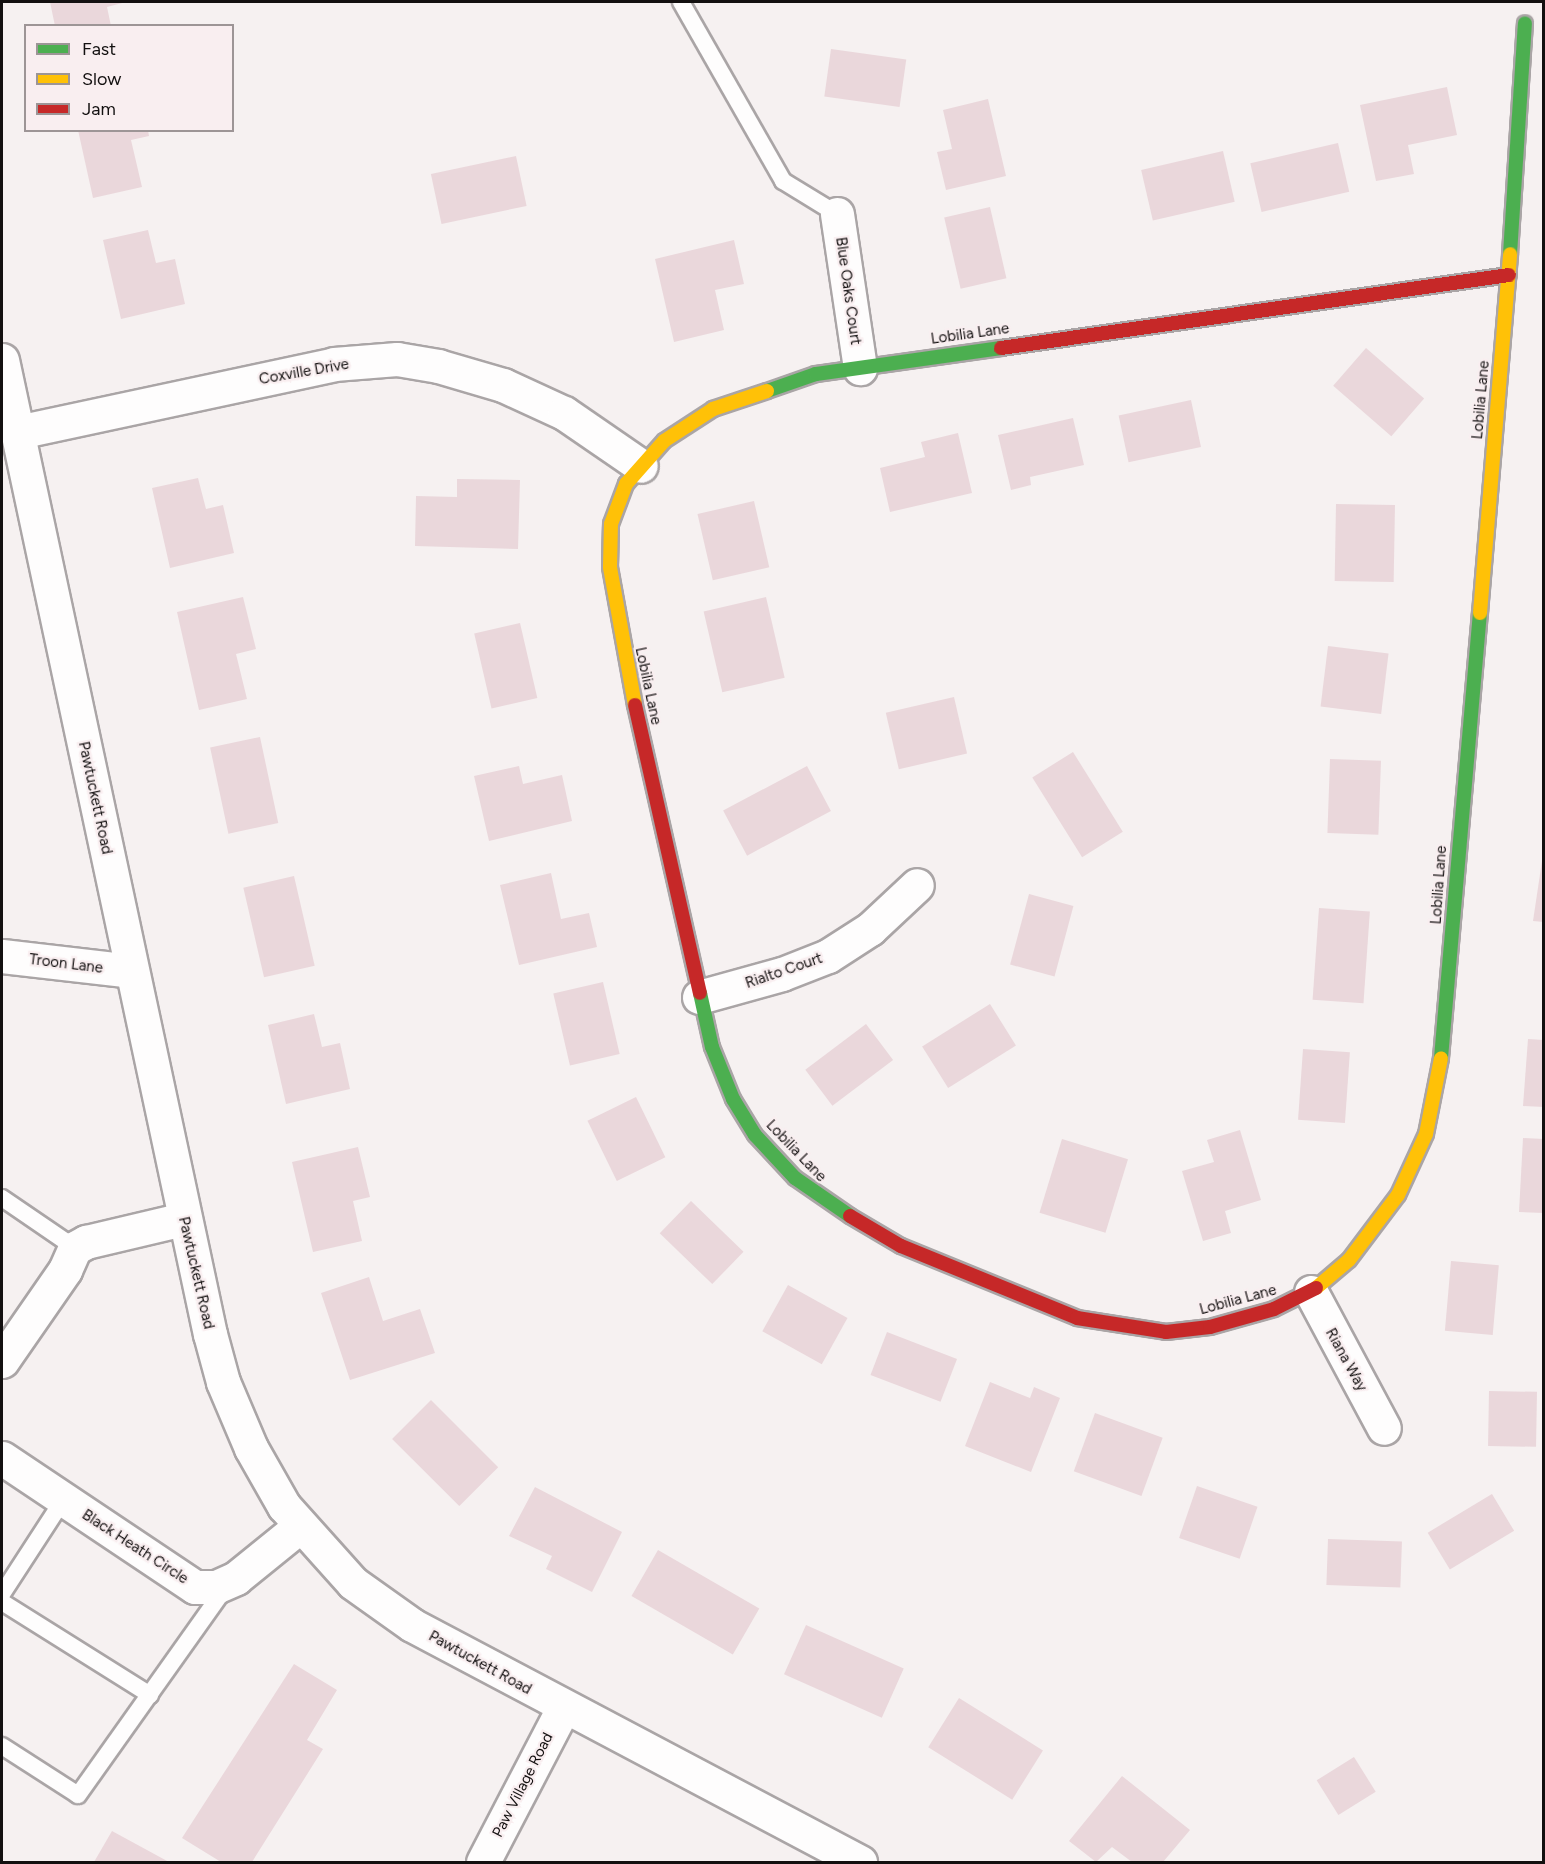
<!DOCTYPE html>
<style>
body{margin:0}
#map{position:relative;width:1545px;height:1864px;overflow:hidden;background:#f6f1f1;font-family:Figtree,sans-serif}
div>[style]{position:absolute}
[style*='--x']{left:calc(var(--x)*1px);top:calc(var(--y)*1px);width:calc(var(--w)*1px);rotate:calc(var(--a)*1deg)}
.building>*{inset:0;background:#ead7db;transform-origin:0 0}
.roads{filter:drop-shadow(2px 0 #aaa5a6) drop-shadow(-2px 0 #aaa5a6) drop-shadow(0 2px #aaa5a6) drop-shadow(0 -2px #aaa5a6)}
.lane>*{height:16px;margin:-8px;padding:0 8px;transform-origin:8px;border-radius:8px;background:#fefdfd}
.street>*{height:33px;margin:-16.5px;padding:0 16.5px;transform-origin:16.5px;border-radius:16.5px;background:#fefdfd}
.fast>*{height:14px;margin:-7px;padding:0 7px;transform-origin:7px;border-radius:7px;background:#4caf50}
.slow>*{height:14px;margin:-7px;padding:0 7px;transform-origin:7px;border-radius:7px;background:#ffc107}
.jam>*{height:14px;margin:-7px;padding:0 7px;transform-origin:7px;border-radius:7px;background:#c62828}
span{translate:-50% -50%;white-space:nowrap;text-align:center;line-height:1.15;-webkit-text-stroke:4.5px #f9eef0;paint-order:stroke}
.street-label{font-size:15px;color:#131010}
.frame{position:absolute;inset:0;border:3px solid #131010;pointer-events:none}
.legend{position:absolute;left:24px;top:24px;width:210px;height:108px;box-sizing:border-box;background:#f9eef0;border:2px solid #9d9596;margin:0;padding:8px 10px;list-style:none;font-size:18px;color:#131010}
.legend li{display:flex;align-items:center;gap:12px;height:30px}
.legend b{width:30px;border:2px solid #9d9596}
</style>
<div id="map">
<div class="building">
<i style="clip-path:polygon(50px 2px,126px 2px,107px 7px,111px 26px,55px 26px)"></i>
<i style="left:831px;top:49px;width:76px;height:48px;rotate:8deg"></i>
<i style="clip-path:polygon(1447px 87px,1457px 135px,1408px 145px,1414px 174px,1376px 181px,1360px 105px)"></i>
<i style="clip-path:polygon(988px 99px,1006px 176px,946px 190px,937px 152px,952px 149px,943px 110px)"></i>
<i style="clip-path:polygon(78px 130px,148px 130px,149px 136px,131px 140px,142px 187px,93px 198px)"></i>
<i style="left:1338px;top:143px;width:50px;height:90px;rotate:77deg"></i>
<i style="left:1223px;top:151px;width:52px;height:84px;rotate:77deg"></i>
<i style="left:516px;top:156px;width:51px;height:87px;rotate:78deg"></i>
<i style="left:990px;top:207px;width:73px;height:47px;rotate:77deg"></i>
<i style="clip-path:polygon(148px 230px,156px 263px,175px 259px,185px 304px,121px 319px,103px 240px)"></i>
<i style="clip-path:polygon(734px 240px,744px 284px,715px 290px,724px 330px,674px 342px,655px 259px)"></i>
<i style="left:1366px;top:348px;width:77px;height:50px;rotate:41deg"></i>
<i style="left:1191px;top:400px;width:48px;height:74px;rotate:78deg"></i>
<i style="clip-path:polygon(1073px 418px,1084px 465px,1030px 477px,1031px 485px,1011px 490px,998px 435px)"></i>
<i style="clip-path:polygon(958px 433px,972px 493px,890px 512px,880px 468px,925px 457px,921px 442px)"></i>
<i style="clip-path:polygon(198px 478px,206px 509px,223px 505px,234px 553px,170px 568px,152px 488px)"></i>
<i style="clip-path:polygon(457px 479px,520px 480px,518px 549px,415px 546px,416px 496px,457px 497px)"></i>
<i style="left:754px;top:501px;width:68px;height:58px;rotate:77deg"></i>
<i style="left:1336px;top:504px;width:59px;height:77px;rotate:1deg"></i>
<i style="clip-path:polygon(243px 597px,256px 649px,236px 654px,247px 699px,199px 710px,177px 612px)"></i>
<i style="left:766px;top:597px;width:83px;height:64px;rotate:77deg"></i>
<i style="left:520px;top:623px;width:77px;height:47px;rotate:77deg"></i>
<i style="left:1328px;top:646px;width:61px;height:61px;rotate:7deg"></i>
<i style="left:954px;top:697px;width:58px;height:70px;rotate:77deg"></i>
<i style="left:260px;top:737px;width:88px;height:51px;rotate:78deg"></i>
<i style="left:1073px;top:752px;width:94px;height:48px;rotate:58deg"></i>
<i style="left:1330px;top:759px;width:51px;height:74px;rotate:2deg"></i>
<i style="clip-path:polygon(519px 766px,523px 784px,562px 775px,572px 821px,489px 841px,474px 776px)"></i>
<i style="left:807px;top:766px;width:51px;height:95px;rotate:62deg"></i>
<i style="clip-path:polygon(1542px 861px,1544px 861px,1544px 922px,1533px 921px)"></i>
<i style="clip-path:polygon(551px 873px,561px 919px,589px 913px,597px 947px,519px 965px,500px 885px)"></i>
<i style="left:294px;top:876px;width:92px;height:52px;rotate:77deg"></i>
<i style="left:1029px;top:894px;width:46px;height:73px;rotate:15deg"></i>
<i style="left:1319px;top:908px;width:51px;height:92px;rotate:4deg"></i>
<i style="left:603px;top:982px;width:74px;height:51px;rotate:77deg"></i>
<i style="left:990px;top:1004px;width:49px;height:80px;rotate:58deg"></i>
<i style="clip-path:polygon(314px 1014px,322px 1047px,340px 1043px,350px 1089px,286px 1104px,268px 1025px)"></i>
<i style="left:866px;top:1024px;width:45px;height:76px;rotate:53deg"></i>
<i style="clip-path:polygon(1528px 1039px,1544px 1040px,1544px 1107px,1523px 1106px)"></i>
<i style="left:1303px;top:1049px;width:47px;height:71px;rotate:4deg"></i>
<i style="left:636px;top:1097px;width:67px;height:54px;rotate:64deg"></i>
<i style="clip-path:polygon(1240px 1130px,1261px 1200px,1225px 1211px,1231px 1233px,1203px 1241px,1182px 1171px,1214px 1162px,1207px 1140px)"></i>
<i style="clip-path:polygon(1523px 1138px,1544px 1139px,1544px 1213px,1519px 1212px)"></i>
<i style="left:1062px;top:1139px;width:69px;height:77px;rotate:17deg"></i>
<i style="clip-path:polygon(358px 1147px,370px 1197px,353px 1201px,362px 1241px,313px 1252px,292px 1162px)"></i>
<i style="left:691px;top:1201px;width:73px;height:45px;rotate:44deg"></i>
<i style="left:1451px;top:1261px;width:48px;height:70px;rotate:5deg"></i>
<i style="clip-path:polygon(369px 1277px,383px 1321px,420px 1309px,435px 1353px,350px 1380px,321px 1293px)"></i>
<i style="left:788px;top:1285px;width:68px;height:53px;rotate:29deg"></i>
<i style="left:887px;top:1332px;width:75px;height:46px;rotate:21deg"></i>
<i style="clip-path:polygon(990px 1382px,1030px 1398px,1034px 1387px,1060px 1398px,1031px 1472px,965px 1446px)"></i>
<i style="left:1489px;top:1391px;width:48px;height:55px;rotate:1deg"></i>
<i style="left:431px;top:1400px;width:95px;height:55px;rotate:45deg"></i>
<i style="left:1095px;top:1413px;width:72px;height:62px;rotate:20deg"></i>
<i style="left:1197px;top:1486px;width:64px;height:55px;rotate:19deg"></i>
<i style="clip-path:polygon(535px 1487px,622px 1532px,592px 1592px,546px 1569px,552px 1556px,509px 1536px)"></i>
<i style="left:1492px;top:1494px;width:43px;height:75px;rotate:59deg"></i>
<i style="left:1328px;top:1539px;width:74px;height:46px;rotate:2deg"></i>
<i style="left:658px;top:1550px;width:117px;height:53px;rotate:30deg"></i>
<i style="left:806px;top:1625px;width:107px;height:54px;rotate:24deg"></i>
<i style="clip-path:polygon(294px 1664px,337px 1690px,307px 1740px,323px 1749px,252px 1862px,221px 1862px,182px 1838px)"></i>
<i style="left:959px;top:1698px;width:99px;height:58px;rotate:32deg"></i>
<i style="left:1354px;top:1757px;width:41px;height:44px;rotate:58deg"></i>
<i style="clip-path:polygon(1122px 1776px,1190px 1830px,1163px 1862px,1132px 1862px,1112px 1847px,1096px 1862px,1069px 1841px)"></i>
<i style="clip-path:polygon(112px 1831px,169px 1862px,94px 1862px)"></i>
</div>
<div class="roads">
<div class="lane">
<i style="--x:681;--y:2;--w:206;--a:60.3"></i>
<i style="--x:783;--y:181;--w:63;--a:31.4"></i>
<i style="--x:2;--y:1198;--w:88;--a:34.4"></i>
<i style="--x:2;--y:1594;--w:112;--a:-57"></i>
<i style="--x:2;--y:1602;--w:175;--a:32.1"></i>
<i style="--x:2;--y:1746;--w:90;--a:32.8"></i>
<i style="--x:78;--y:1795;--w:255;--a:-54.6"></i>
</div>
<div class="street">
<i style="--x:837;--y:214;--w:156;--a:81.5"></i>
<i style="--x:2;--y:360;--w:996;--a:77.95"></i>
<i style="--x:210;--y:1334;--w:50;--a:74.8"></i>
<i style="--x:223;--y:1382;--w:72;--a:67"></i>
<i style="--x:251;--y:1448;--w:67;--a:60.4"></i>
<i style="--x:284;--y:1506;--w:103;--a:48.1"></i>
<i style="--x:353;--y:1583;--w:72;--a:35.4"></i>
<i style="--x:412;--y:1625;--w:507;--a:27.88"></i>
<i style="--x:18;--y:432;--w:323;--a:-12.1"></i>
<i style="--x:334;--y:364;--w:63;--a:-4.5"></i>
<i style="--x:397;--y:359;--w:42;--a:9.7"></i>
<i style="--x:438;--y:366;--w:68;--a:16.3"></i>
<i style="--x:503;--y:385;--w:67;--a:24.7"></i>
<i style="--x:564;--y:413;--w:93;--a:34.5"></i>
<i style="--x:2;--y:956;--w:130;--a:6.6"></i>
<i style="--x:699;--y:997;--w:86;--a:-15.5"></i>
<i style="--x:782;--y:974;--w:49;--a:-21.4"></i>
<i style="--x:828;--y:956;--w:50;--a:-32.7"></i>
<i style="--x:870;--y:929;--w:64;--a:-43.1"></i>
<i style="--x:1311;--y:1292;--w:154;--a:61.8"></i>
<i style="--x:2;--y:1361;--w:111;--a:-55.3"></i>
<i style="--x:65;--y:1270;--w:24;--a:-66"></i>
<i style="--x:75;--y:1248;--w:13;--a:-29"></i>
<i style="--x:86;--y:1242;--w:100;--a:-13.3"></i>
<i style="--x:2;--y:1458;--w:232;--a:33.8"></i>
<i style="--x:195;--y:1587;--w:21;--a:0"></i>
<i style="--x:216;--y:1587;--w:22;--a:-24"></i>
<i style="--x:236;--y:1578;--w:81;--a:-39"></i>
<i style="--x:483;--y:1862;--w:174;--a:-62.5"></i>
</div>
<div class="fast">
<i style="--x:1510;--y:254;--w:231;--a:-86.3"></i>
<i style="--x:767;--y:391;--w:52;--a:-19.1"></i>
<i style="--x:816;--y:374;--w:187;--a:-8"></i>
<i style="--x:700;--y:993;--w:55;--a:77.5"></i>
<i style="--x:712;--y:1047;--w:56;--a:68"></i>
<i style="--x:733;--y:1099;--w:42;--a:58.6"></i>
<i style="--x:755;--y:1135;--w:59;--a:47.1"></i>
<i style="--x:795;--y:1178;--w:67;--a:34.6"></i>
<i style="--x:1441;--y:1058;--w:447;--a:-85"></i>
</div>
<div class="slow">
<i style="--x:1480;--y:613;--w:360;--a:-85.2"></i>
<i style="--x:635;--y:705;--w:140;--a:-100.3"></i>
<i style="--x:610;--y:567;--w:43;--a:-88.7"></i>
<i style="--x:611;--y:524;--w:43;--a:-69.4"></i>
<i style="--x:626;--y:484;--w:57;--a:-48.5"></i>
<i style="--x:664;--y:441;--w:59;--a:-33.1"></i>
<i style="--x:713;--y:409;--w:57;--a:-18.4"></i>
<i style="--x:1316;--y:1288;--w:43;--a:-40.3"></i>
<i style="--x:1349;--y:1260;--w:81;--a:-53"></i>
<i style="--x:1398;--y:1195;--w:67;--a:-65.3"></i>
<i style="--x:1426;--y:1134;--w:77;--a:-78.8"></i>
</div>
<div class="jam">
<i style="--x:1001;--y:348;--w:513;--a:-8.18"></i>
<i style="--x:635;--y:705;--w:295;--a:77.3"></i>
<i style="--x:850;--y:1216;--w:59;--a:30.5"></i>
<i style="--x:901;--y:1246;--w:190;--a:22.2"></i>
<i style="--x:1077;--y:1318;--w:90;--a:8.9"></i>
<i style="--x:1166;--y:1332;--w:44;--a:-6.5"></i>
<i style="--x:1210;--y:1327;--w:66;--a:-15.7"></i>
<i style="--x:1274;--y:1309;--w:47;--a:-26.6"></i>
</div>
</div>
<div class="street-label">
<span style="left:848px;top:291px;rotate:82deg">Blue Oaks Court</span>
<span style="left:970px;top:334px;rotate:-8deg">Lobilia Lane</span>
<span style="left:304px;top:372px;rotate:-10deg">Coxville Drive</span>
<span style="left:1481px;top:400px;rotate:-85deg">Lobilia Lane</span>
<span style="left:648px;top:686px;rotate:78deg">Lobilia Lane</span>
<span style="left:95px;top:798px;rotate:78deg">Pawtuckett Road</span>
<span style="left:1439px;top:885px;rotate:-86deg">Lobilia Lane</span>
<span style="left:66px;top:964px;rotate:7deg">Troon Lane</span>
<span style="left:784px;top:971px;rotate:-19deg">Rialto Court</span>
<span style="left:796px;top:1151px;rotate:46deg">Lobilia Lane</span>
<span style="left:196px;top:1273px;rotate:77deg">Pawtuckett Road</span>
<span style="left:1238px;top:1300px;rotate:-15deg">Lobilia Lane</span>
<span style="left:1346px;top:1360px;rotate:61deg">Riana Way</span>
<span style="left:135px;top:1547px;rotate:33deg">Black Heath Circle</span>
<span style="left:480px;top:1663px;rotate:29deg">Pawtuckett Road</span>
<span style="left:523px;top:1785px;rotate:-63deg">Paw Village Road</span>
</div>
<div class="frame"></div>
<ul class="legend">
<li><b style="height:8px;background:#4caf50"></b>Fast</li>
<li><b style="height:8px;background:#ffc107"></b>Slow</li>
<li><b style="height:8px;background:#c62828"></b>Jam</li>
</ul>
</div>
